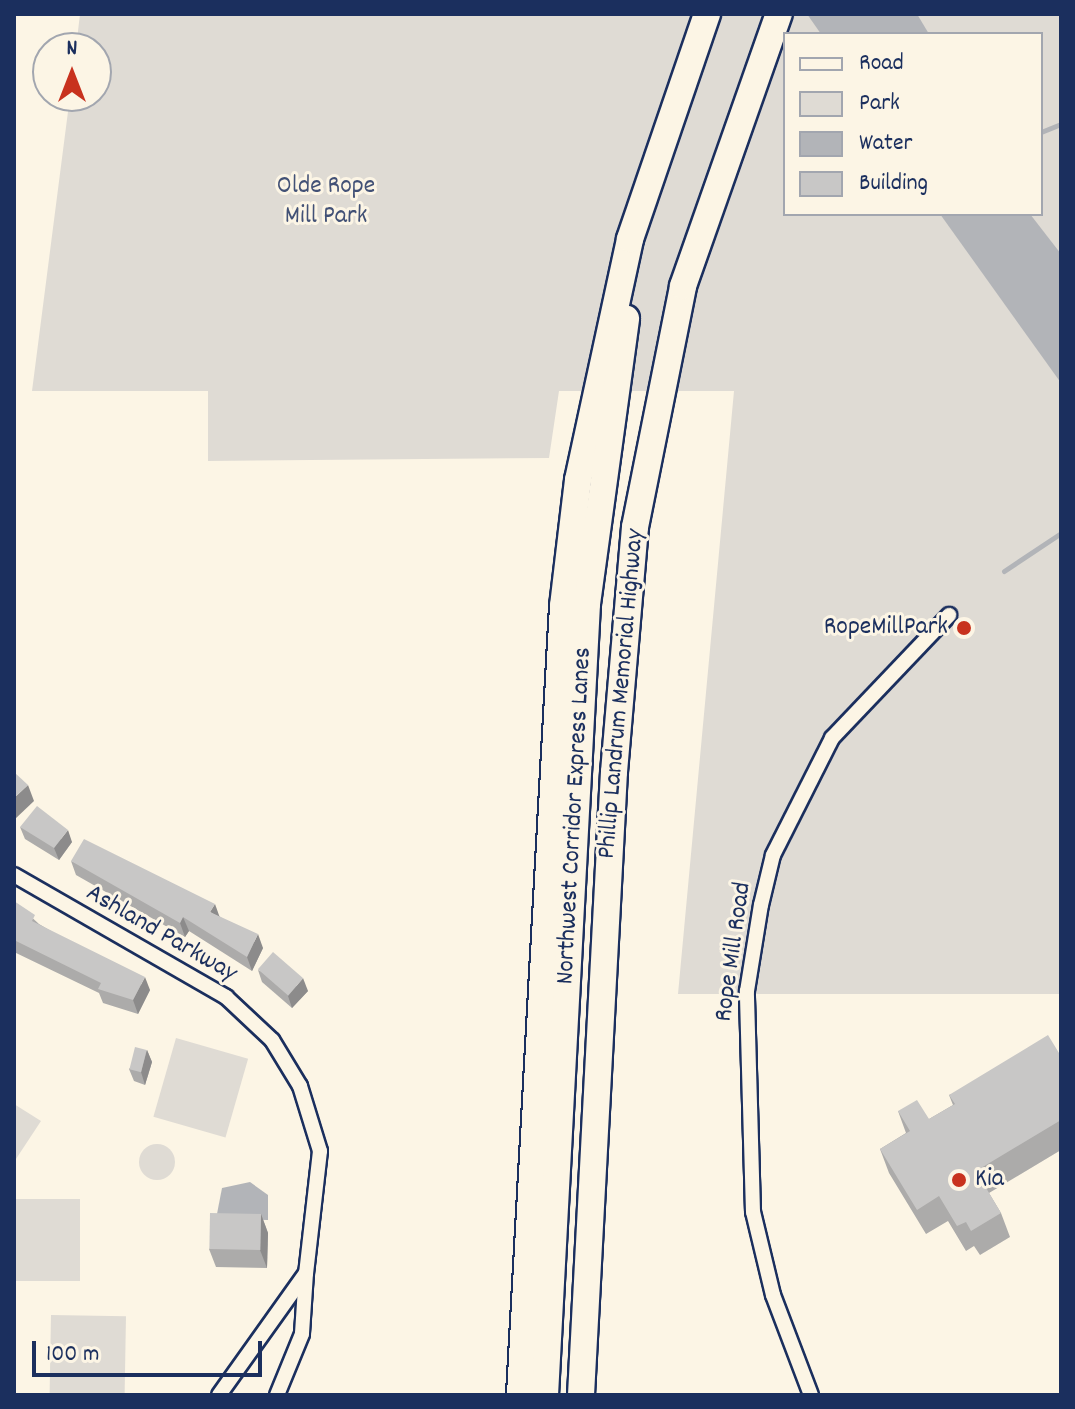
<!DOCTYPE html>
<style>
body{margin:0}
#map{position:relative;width:1075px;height:1409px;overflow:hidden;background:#fcf5e5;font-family:Dekko,sans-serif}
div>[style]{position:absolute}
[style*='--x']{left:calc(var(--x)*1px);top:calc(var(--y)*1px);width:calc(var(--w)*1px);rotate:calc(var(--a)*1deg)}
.green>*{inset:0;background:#dfdbd4;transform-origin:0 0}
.round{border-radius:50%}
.water>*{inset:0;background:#b2b4b8}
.stream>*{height:5px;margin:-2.5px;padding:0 2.5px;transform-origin:2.5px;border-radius:2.5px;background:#b2b4b8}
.roads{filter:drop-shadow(2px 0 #1b2f5e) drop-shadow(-2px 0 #1b2f5e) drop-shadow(0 2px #1b2f5e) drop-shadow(0 -2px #1b2f5e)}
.street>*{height:14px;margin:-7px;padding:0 7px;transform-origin:7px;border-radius:7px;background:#fcf5e5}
.highway>*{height:26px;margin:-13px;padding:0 13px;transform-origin:13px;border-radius:13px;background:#fcf5e5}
.wall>*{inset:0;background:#acabaa}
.shaded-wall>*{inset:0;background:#8c8b8b}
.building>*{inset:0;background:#c8c7c6;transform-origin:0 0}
.dots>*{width:22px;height:22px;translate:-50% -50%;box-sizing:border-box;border:4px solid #fcf5e5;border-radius:50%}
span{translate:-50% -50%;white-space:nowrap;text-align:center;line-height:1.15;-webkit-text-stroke:6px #fcf5e5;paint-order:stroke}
.park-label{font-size:26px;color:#425176}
.poi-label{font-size:26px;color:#1b2f5e}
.right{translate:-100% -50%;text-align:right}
.left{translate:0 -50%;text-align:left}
.street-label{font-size:26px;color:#1b2f5e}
.frame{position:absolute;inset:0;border:16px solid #1b2f5e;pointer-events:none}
.legend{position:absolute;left:783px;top:32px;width:260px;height:184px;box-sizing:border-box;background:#fcf5e5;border:2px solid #a2a6af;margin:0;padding:10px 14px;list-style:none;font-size:24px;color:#1b2f5e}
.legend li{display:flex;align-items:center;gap:16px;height:40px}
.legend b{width:40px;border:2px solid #a2a6af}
.north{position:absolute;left:32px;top:32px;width:80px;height:80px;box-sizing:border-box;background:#fcf5e5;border:2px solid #a2a6af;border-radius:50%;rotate:0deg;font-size:22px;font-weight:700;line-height:32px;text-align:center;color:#1b2f5e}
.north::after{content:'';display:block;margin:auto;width:28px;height:36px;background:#c8321e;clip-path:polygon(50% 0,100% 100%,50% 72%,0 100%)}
.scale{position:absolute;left:32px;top:1341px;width:230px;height:36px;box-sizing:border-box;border:4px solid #1b2f5e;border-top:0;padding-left:10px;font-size:24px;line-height:28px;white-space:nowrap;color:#1b2f5e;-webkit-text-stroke:6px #fcf5e5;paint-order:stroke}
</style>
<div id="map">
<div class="green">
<i style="clip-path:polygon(evenodd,80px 14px,1061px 14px,1061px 994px,678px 994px,734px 391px,559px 391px,549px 458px,208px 461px,208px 391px,32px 391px,70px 96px,96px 96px,96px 48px,76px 48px,80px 14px,785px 34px,1041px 34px,1041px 214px,785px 214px,785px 34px)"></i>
<i style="left:176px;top:1038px;width:75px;height:82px;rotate:16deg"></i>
<i style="clip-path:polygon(14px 1104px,41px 1121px,14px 1162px)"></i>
<i class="round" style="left:139px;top:1144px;width:36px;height:36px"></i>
<i style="left:14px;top:1199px;width:66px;height:82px"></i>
<i style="left:51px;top:1315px;width:75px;height:80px;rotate:1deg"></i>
</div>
<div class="water">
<i style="clip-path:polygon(807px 14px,917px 14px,929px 34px,821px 34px)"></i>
<i style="clip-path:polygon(940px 214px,1030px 214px,1061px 254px,1061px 383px)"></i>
<i style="clip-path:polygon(250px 1182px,268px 1195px,268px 1220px,216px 1219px,222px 1188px)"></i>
</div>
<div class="stream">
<i style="--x:1041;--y:132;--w:22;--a:-22"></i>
<i style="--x:1004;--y:571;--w:69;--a:-33.7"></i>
</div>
<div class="roads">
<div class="street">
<i style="--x:14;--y:875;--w:245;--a:29.9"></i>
<i style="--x:226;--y:997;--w:63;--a:43.1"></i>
<i style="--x:272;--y:1040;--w:54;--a:58.7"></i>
<i style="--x:300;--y:1086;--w:68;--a:72.9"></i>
<i style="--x:320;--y:1151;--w:123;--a:96.5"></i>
<i style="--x:219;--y:1395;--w:150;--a:-54.5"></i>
<i style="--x:306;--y:1273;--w:61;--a:93.8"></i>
<i style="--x:302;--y:1334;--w:66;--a:112.3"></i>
<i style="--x:811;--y:1395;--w:107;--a:-110.8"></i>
<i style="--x:773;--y:1295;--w:85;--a:-103.5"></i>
<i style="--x:753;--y:1212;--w:221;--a:-91.6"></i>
<i style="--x:747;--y:991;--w:87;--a:-80.8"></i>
<i style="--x:761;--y:905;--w:51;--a:-76.5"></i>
<i style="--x:773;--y:855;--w:131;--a:-63.2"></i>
<i style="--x:832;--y:738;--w:170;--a:-46.4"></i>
</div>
<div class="highway">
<i style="--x:520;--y:1395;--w:790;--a:-86.88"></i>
<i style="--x:563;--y:606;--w:127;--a:-83.2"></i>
<i style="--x:578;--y:480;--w:247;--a:-77.8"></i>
<i style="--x:630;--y:239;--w:238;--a:-71.1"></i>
<i style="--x:545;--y:1395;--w:792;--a:-86.96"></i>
<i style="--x:587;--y:604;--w:288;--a:-82.2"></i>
<i style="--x:581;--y:1395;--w:624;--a:-86.97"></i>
<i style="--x:614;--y:772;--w:246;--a:-85.1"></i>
<i style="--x:635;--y:527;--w:246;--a:-78.7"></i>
<i style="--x:683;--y:286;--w:288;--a:-70.6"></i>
</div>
</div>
<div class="wall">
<i style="clip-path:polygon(20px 827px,72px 842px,59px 860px,25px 839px)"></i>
<i style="clip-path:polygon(71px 861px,219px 916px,263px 948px,252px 971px,189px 931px,185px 937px,76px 875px)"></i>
<i style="clip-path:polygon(14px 901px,39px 924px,150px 990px,138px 1014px,103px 1003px,99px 993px,14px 952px)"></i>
<i style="clip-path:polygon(258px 970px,308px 991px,292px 1008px,262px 982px)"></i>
<i style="clip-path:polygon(147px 1050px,152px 1062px,145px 1085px,134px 1081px,129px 1069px)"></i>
<i style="clip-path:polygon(1061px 1052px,1061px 1150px,989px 1193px,1001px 1213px,1010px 1237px,980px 1255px,974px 1246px,966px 1251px,948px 1221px,926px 1234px,889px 1173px,880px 1149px,906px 1133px,898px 1111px,929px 1119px,953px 1105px,949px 1095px)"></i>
<i style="clip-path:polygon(261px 1214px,268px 1233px,267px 1268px,216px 1267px,209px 1249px)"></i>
</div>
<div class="shaded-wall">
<i style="clip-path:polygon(28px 785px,34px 801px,14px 820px,14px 798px)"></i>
<i style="clip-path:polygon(68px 830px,72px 842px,59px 860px,54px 848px)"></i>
<i style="clip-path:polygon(215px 904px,220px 918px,210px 912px)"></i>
<i style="clip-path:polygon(183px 917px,189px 931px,185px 937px,180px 923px)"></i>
<i style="clip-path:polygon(258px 934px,263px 948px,252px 971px,247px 957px)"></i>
<i style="clip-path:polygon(145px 977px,150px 990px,138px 1014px,133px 1000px)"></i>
<i style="clip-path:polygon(303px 978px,308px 991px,292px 1008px,288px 996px)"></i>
<i style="clip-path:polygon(147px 1050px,152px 1062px,145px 1085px,141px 1072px)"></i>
<i style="clip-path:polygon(261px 1214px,268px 1233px,267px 1268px,260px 1250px)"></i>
</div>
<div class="building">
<i style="clip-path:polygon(14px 772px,28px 785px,14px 798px)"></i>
<i style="clip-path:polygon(37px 806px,68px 830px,54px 848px,20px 827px)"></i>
<i style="clip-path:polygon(84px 839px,215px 904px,210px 912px,258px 934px,247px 957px,183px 917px,180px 923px,71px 861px)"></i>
<i style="clip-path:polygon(14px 901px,35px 915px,32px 921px,145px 977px,133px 1000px,98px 989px,101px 983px,14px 940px)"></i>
<i style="left:273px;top:952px;width:40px;height:23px;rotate:41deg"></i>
<i style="clip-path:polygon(1048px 1035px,1059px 1053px,1061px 1052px,1061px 1120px,976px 1171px,1001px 1213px,971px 1231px,966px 1222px,957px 1226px,939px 1196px,917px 1210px,880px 1149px,910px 1131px,898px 1111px,917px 1100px,929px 1119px,955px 1104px,949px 1095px)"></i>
<i style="left:135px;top:1047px;width:12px;height:23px;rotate:14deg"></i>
<i style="left:210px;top:1213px;width:51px;height:36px;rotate:1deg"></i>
</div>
<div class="dots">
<i style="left:964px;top:628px;background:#c8321e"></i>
<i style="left:959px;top:1180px;background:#c8321e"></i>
</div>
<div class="park-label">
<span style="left:326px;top:202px">Olde Rope<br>Mill Park</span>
</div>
<div class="poi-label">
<span class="right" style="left:948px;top:628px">RopeMillPark</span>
<span class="left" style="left:975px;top:1180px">Kia</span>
</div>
<div class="street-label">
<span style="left:622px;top:694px;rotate:-85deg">Phillip Landrum Memorial Highway</span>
<span style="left:575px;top:816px;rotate:-87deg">Northwest Corridor Express Lanes</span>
<span style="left:161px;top:934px;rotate:30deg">Ashland Parkway</span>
<span style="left:734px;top:952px;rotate:-82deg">Rope Mill Road</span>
</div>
<div class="frame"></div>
<ul class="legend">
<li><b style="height:10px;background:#fcf5e5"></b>Road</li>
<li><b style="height:22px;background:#dfdbd4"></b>Park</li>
<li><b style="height:22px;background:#b2b4b8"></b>Water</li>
<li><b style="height:22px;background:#c8c7c6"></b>Building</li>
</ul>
<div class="north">N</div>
<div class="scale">100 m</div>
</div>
